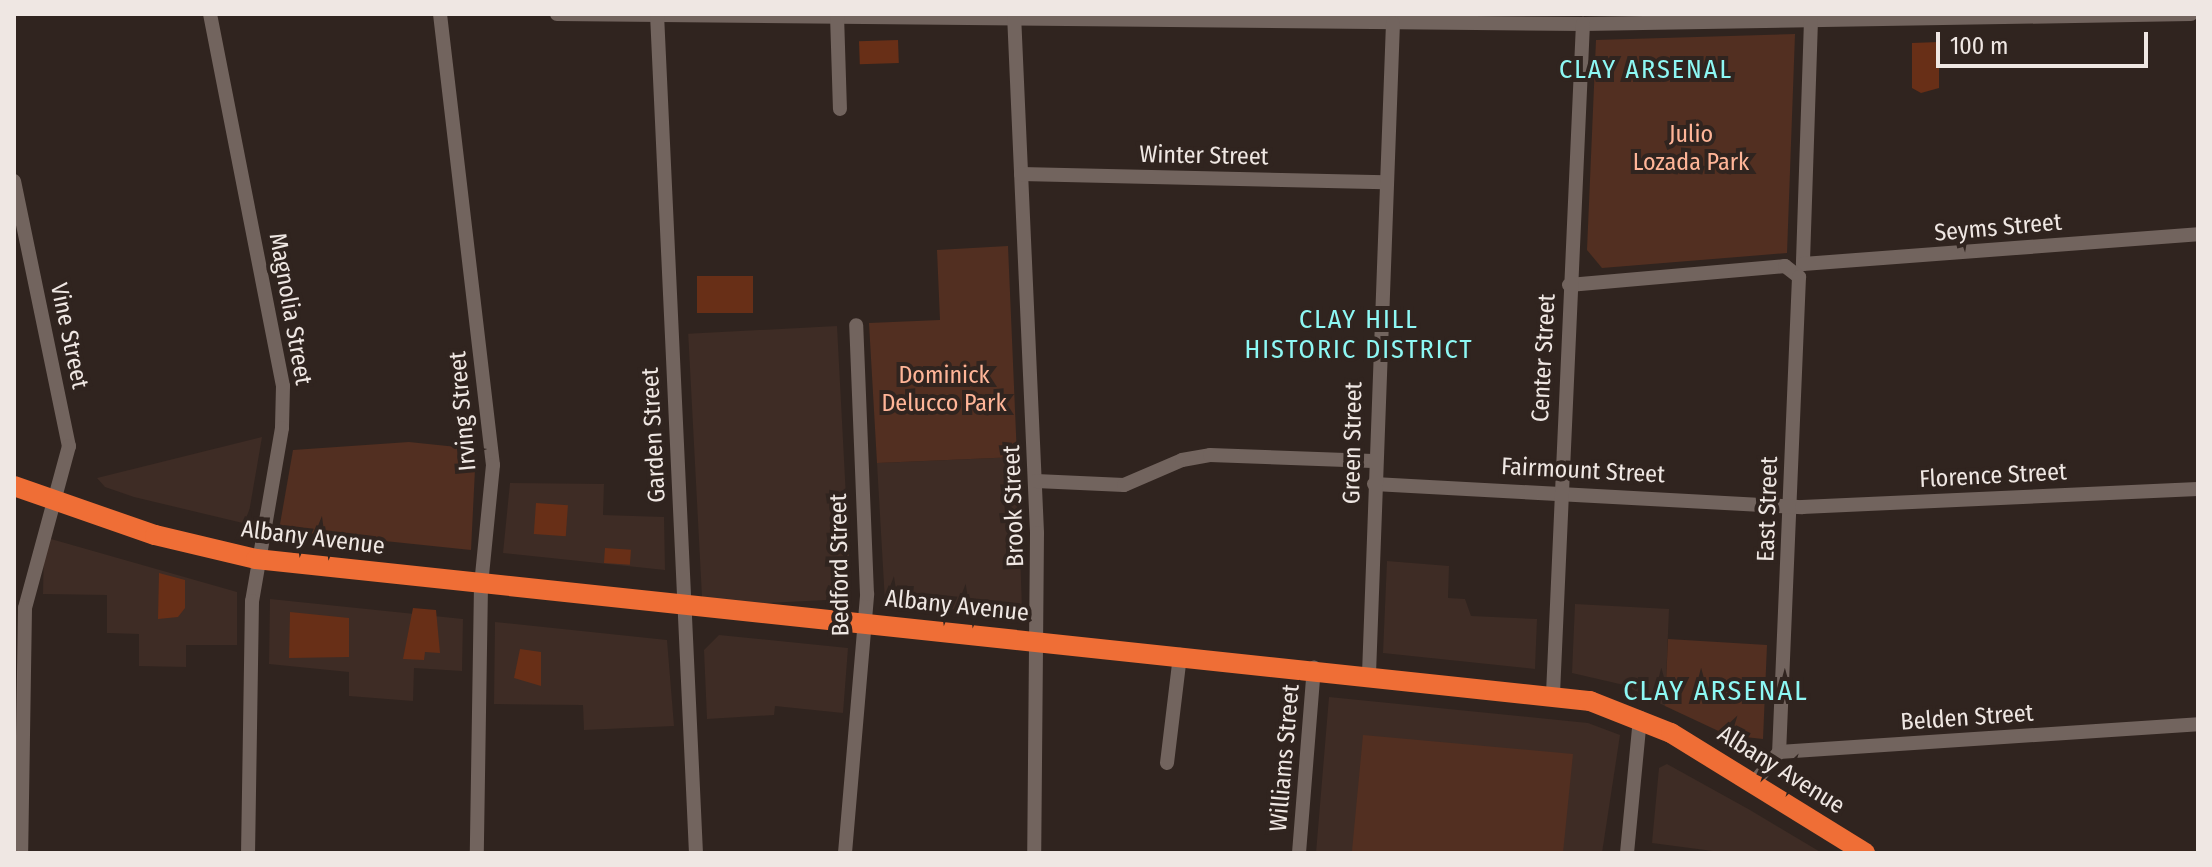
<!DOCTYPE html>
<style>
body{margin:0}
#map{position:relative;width:2212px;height:867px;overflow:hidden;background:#30241f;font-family:"Fira Sans Condensed",sans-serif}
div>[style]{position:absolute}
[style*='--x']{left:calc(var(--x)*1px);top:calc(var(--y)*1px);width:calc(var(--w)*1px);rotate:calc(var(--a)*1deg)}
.built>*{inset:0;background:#3e2c25;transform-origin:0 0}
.green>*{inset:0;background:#522f21}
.building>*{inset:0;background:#682f17;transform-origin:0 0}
.minor>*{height:14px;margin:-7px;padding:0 7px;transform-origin:7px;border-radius:7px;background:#72645e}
.highway>*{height:20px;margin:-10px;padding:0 10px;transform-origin:10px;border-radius:10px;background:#ef6e36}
span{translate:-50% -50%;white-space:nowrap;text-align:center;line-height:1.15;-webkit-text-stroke:8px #30241f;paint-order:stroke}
.park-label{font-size:24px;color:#ffb598}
.street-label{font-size:24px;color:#efe7e3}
.neighbourhood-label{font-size:26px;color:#8df8f4;letter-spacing:2px}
.quarter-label{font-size:28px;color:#8df8f4;letter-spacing:2px}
.frame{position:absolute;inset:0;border:16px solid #efe7e3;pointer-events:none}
.scale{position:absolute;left:1936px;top:32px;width:212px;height:36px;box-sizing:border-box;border:4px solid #efe7e3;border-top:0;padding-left:10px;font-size:24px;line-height:28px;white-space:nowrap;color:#efe7e3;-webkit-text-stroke:6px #30241f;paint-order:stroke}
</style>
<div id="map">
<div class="built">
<i style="left:837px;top:326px;width:273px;height:149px;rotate:87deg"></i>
<i style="clip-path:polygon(262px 437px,247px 524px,134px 497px,105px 487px,97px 478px)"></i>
<i style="clip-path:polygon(1017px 457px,1022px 611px,1017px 616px,885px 602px,877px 463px)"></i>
<i style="clip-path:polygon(510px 483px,604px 484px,603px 515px,664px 517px,665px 570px,503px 553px)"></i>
<i style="clip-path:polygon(51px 539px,237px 592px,237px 645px,186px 645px,186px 667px,139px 666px,139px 634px,107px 633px,107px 595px,43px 594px,44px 544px)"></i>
<i style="clip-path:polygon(1387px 561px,1449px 566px,1448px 598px,1465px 599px,1471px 616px,1537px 619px,1535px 669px,1383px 653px)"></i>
<i style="clip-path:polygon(270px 599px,463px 619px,462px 671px,414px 668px,413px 701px,349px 696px,349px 672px,269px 664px)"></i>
<i style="clip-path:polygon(1575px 604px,1669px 609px,1665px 706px,1624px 685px,1572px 673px)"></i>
<i style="clip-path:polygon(495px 622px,667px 640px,674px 726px,584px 730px,583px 705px,494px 704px)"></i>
<i style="clip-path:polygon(719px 635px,848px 648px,843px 713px,775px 706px,774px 715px,707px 719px,704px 650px)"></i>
<i style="clip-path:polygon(1329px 697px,1588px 723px,1620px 735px,1602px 853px,1316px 853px)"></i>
<i style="clip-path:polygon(1667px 764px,1750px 810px,1822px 853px,1728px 853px,1652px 843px,1659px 768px)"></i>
</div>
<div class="green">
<i style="clip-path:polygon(1795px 34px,1787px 253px,1602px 268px,1587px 250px,1596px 40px)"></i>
<i style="clip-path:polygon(1008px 246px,1017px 457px,877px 463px,869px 323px,940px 320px,937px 250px)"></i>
<i style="clip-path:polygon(409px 442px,476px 449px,471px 550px,279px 530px,293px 450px)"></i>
<i style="clip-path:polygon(1668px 639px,1767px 645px,1763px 739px,1727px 735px,1665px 706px)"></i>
<i style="clip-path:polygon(1363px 735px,1573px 754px,1563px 853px,1352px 851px)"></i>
</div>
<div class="building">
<i style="left:898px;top:40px;width:23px;height:39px;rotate:88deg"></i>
<i style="clip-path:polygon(1939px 42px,1939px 88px,1921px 93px,1912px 88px,1912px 43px)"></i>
<i style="left:753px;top:276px;width:37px;height:56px;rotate:90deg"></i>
<i style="left:536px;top:503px;width:32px;height:31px;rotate:4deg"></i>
<i style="left:605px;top:548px;width:26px;height:15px;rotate:4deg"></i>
<i style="clip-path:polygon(159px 573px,185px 580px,185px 608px,178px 617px,158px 619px)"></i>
<i style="clip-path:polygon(413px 608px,436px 610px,440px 653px,425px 652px,424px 660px,403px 659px)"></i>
<i style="clip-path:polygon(290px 612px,349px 618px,349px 657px,289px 658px)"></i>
<i style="clip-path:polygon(520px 649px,541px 652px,541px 686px,514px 678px)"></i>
</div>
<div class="minor">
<i style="--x:210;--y:14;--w:379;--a:78.9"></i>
<i style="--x:283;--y:386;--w:42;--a:91.4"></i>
<i style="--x:282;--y:428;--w:176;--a:99.8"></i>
<i style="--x:252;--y:601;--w:252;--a:90.9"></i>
<i style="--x:440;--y:14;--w:454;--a:83.3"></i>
<i style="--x:493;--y:465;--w:121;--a:95.7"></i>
<i style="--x:481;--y:585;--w:268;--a:90.9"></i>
<i style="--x:557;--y:14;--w:1026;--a:0.56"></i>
<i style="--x:1583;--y:24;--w:608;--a:-0.94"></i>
<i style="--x:657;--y:14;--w:840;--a:87.34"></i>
<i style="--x:1014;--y:14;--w:520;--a:87.46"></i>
<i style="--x:1037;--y:533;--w:320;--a:90.5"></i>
<i style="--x:837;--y:15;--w:94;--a:88.2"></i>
<i style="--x:1811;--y:20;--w:244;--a:91.9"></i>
<i style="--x:1803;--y:264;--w:396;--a:-4.3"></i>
<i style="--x:1021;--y:174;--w:364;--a:1.3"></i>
<i style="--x:14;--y:181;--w:271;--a:78.3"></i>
<i style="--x:69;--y:446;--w:168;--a:105.2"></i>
<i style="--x:25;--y:608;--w:245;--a:90.9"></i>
<i style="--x:1569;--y:285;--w:217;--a:-5"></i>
<i style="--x:1785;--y:266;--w:18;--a:38"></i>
<i style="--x:1799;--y:277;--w:475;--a:92.4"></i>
<i style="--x:1036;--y:481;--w:88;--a:2.6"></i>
<i style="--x:1124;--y:485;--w:63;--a:-23.3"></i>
<i style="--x:1182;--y:460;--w:28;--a:-10"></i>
<i style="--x:1210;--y:455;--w:163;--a:2.1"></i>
<i style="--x:1374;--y:484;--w:429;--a:3.1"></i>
<i style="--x:1802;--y:507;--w:396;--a:-2.6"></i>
<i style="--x:1369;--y:674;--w:651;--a:-87.89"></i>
<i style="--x:1553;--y:694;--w:671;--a:-87.44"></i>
<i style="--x:1167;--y:763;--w:109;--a:-83.1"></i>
<i style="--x:1754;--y:783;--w:40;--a:-51"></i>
<i style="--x:1779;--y:752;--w:420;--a:-3.8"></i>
<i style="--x:845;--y:853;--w:260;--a:-85.1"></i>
<i style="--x:867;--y:594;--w:269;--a:-92.3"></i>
<i style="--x:1299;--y:853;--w:186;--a:-85.4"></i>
<i style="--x:1627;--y:853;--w:136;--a:-84.5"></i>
</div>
<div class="highway">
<i style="--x:14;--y:486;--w:149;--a:19.2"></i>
<i style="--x:155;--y:535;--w:104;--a:13.4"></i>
<i style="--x:256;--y:559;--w:1342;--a:6.08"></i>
<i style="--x:1590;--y:701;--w:87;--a:21.6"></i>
<i style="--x:1671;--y:733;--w:228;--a:31.7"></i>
</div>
<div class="park-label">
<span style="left:1691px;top:149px">Julio<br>Lozada Park</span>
<span style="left:944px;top:390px">Dominick<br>Delucco Park</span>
</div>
<div class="street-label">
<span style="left:1204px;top:156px;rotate:1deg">Winter Street</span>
<span style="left:1998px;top:228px;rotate:-5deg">Seyms Street</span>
<span style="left:290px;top:309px;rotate:80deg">Magnolia Street</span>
<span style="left:69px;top:336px;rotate:78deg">Vine Street</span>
<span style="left:1544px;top:358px;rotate:-87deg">Center Street</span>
<span style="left:463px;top:411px;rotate:-95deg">Irving Street</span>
<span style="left:654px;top:435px;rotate:-93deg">Garden Street</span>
<span style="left:1353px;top:443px;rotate:-89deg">Green Street</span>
<span style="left:1583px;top:471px;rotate:3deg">Fairmount Street</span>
<span style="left:1993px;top:476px;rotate:-3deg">Florence Street</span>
<span style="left:1014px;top:506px;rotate:-92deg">Brook Street</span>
<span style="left:1768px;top:509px;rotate:-88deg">East Street</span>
<span style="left:313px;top:538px;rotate:7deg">Albany Avenue</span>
<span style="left:840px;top:565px;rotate:-91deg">Bedford Street</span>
<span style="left:957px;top:606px;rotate:6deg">Albany Avenue</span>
<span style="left:1967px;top:718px;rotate:-4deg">Belden Street</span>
<span style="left:1285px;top:758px;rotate:-85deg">Williams Street</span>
<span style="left:1781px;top:770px;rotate:32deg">Albany Avenue</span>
</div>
<div class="neighbourhood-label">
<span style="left:1646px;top:70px">CLAY ARSENAL</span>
<span style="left:1359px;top:335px">CLAY HILL<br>HISTORIC DISTRICT</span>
</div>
<div class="quarter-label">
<span style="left:1716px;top:691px">CLAY ARSENAL</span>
</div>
<div class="frame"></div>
<div class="scale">100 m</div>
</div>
